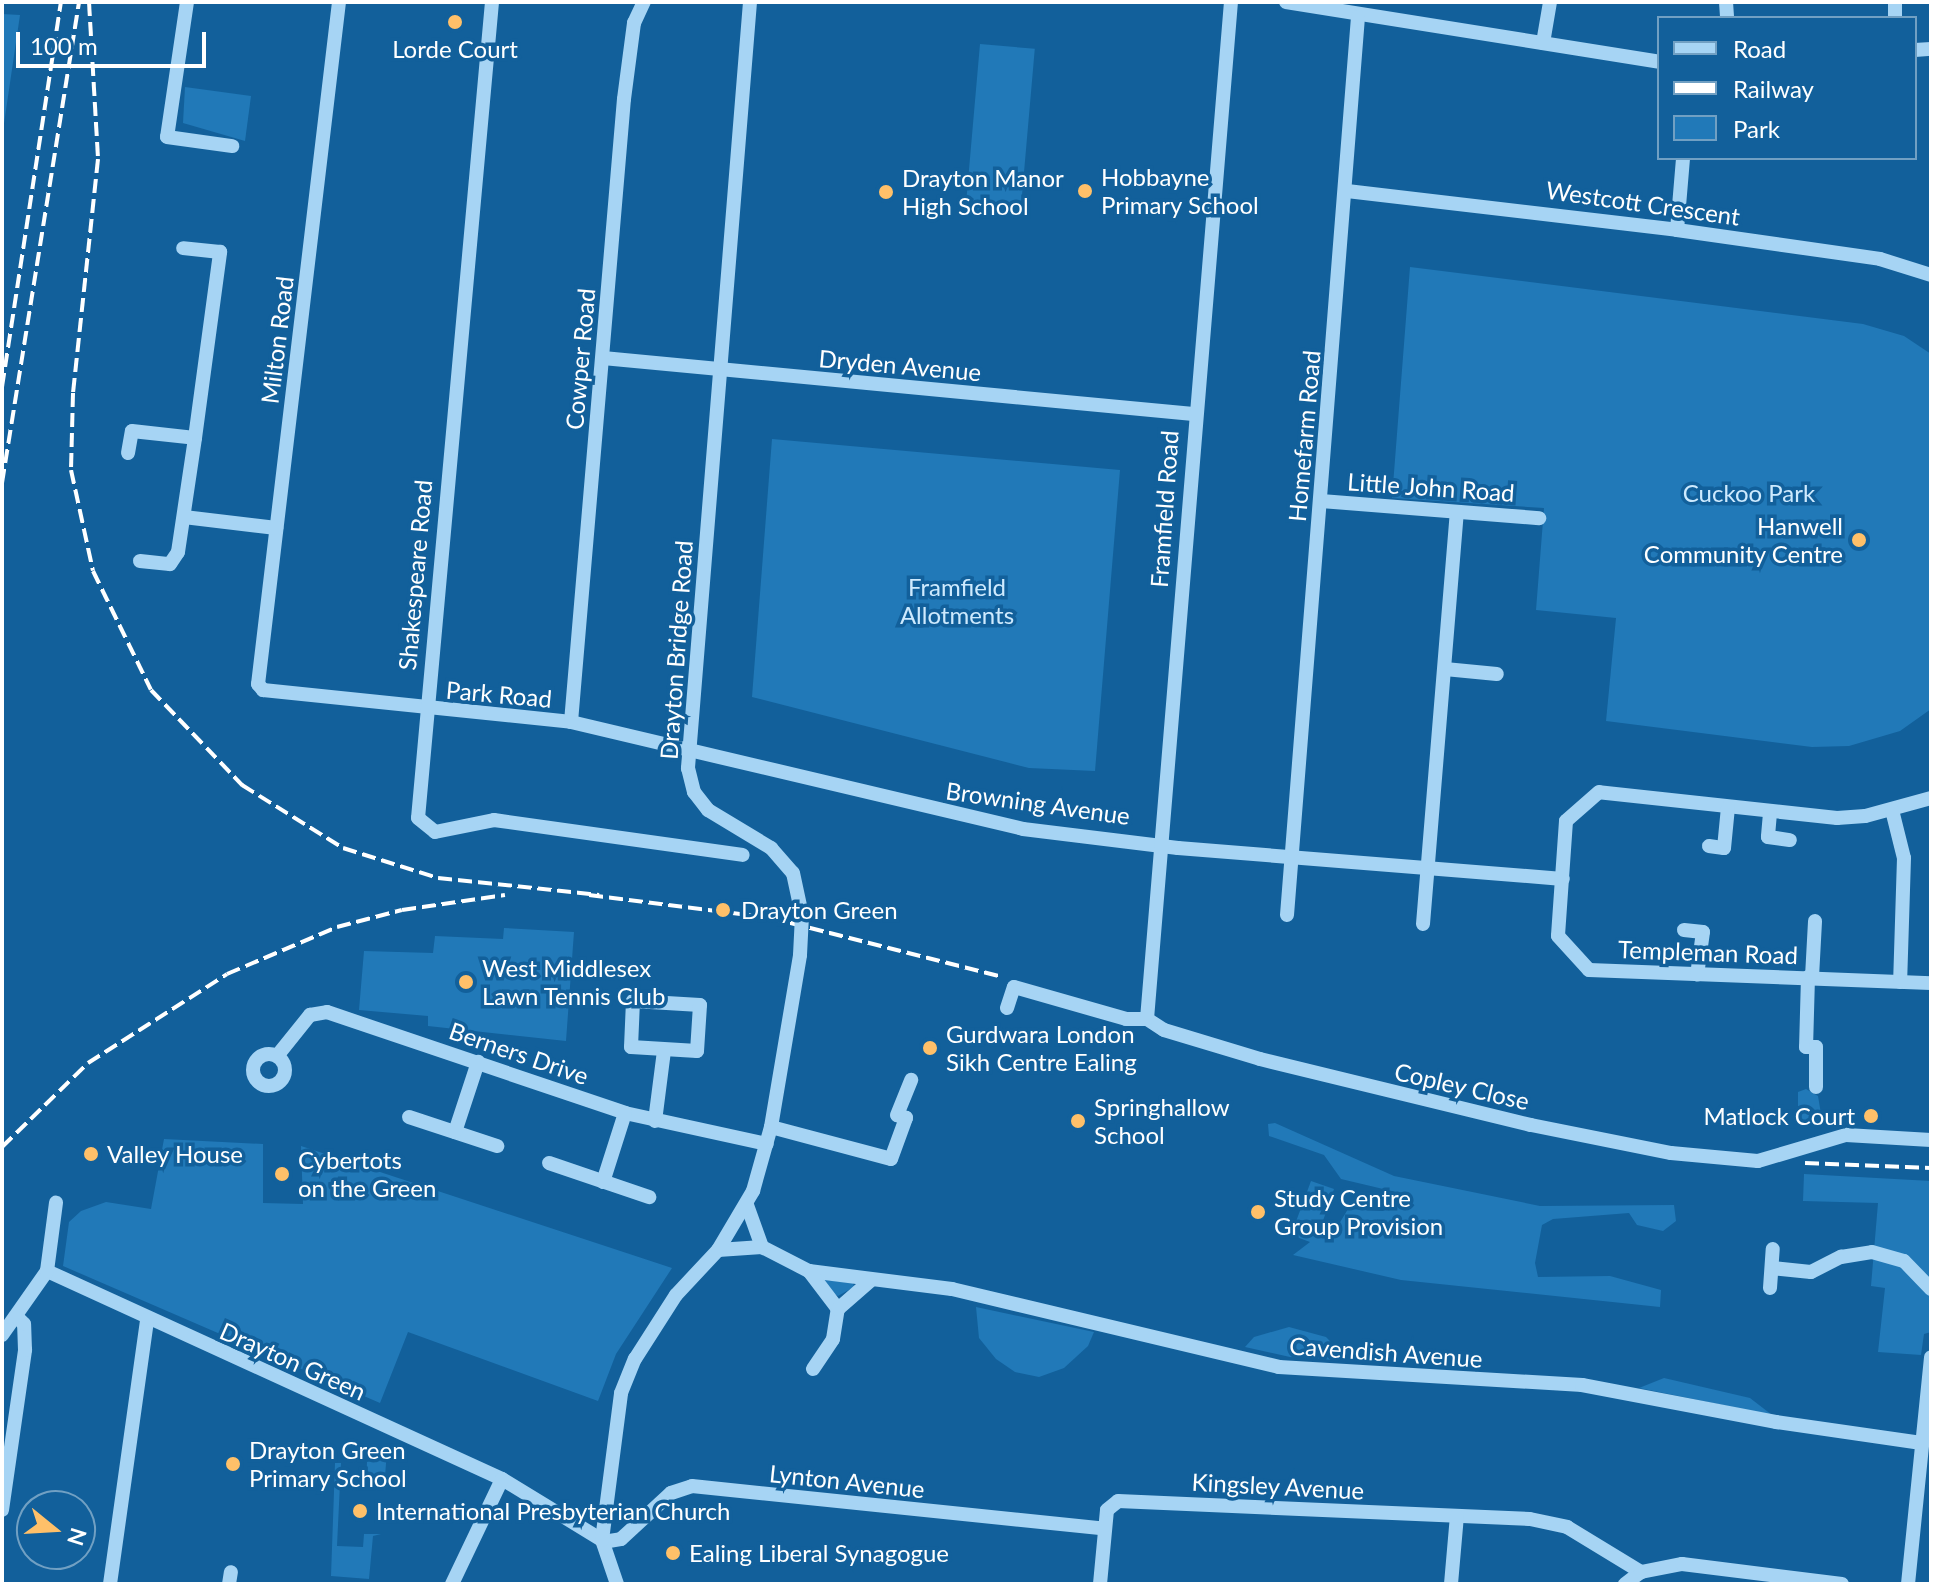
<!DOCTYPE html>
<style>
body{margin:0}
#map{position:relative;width:1933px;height:1586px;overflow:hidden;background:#12609b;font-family:Lato,sans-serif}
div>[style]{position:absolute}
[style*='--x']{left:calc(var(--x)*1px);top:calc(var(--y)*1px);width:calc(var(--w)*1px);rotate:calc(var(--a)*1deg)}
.green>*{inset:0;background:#2179b8;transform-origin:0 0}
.minor>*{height:14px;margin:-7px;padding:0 7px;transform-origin:7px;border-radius:7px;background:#a6d4f4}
.minor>.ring{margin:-7px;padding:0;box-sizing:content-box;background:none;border:14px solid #a6d4f4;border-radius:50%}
.rail>*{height:4px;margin-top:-2px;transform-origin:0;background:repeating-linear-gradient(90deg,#fff 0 14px,transparent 0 20px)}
.minor-bridge>*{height:14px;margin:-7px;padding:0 7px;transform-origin:7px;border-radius:7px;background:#a6d4f4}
.dots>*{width:22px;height:22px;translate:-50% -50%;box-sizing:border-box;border:4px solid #12609b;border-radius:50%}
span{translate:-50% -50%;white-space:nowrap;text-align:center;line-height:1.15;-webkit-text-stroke:7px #12609b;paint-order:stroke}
.poi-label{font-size:24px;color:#fff}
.left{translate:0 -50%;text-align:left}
.right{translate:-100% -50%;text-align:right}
.street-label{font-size:24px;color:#fff}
.park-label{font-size:24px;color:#ceeafe}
.frame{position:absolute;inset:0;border:4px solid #fff;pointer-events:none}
.legend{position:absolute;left:1657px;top:16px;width:260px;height:144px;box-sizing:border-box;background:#12609b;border:2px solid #71a0c3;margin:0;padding:10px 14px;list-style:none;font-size:24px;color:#fff}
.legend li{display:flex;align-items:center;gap:16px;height:40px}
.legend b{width:40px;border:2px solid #71a0c3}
.north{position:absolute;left:16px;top:1490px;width:80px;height:80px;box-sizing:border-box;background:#12609b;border:2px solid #71a0c3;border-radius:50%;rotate:108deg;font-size:22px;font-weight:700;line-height:32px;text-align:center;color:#fff}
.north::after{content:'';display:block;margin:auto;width:28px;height:36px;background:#ffc069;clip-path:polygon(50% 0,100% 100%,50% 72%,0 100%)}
.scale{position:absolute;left:16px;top:32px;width:190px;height:36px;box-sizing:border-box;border:4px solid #fff;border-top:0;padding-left:10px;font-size:24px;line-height:28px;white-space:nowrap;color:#fff;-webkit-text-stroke:6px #12609b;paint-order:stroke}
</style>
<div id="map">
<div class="green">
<i style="clip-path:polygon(2px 14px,20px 15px,2px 137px)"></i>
<i style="left:980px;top:44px;width:55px;height:168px;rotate:5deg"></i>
<i style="clip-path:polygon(185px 87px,251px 96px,245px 141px,183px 123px)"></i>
<i style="clip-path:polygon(1410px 267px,1863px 324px,1904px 336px,1931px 354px,1931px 709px,1900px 731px,1849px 746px,1812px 747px,1606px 721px,1616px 618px,1536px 610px,1544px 508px,1392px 498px)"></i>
<i style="clip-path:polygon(772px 439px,1120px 470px,1095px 771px,1029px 768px,752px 697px)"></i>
<i style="clip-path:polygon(504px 928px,574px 932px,566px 1041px,428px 1026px,428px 1016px,359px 1010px,364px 951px,433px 953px,435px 936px,503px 939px)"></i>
<i style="clip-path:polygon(1806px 1089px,1818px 1096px,1822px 1120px,1805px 1124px,1798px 1116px,1798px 1092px)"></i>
<i style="clip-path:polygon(1275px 1123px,1394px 1176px,1540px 1206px,1674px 1205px,1676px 1221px,1663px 1231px,1637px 1225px,1629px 1213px,1553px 1219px,1542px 1225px,1535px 1263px,1538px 1277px,1610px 1276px,1661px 1290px,1660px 1307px,1401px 1280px,1293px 1255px,1310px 1242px,1291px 1235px,1311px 1181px,1334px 1189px,1317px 1238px,1333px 1234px,1348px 1209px,1383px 1211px,1399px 1204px,1400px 1193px,1341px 1179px,1324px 1155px,1269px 1136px,1268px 1124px)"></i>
<i style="clip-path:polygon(164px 1139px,263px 1144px,263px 1203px,303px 1204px,301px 1146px,672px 1268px,616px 1354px,598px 1401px,408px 1332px,380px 1403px,63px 1266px,69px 1222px,81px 1211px,106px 1202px,151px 1209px)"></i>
<i style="clip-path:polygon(1804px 1174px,1931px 1181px,1931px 1332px,1924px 1334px,1921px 1355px,1878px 1352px,1885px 1288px,1871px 1286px,1878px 1203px,1803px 1201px)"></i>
<i style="clip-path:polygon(825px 1280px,853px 1283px,854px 1287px,838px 1296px,823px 1288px)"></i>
<i style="clip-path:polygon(976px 1307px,1094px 1332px,1088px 1346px,1064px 1368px,1039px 1377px,1015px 1372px,996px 1359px,979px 1338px)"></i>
<i style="clip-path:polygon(1289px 1327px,1326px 1337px,1349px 1361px,1290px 1357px,1245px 1347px,1254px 1337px)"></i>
<i style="clip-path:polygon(1664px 1378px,1750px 1398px,1772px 1415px,1639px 1388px)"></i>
<i style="clip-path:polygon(377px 1450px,387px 1451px,384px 1489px,366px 1488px,367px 1462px,374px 1460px)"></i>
<i style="clip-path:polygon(335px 1463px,341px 1463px,337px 1546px,363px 1547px,364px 1534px,381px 1534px,373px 1536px,369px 1579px,331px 1576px)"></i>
</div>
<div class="minor">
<i style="--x:187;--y:2;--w:136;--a:98.4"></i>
<i style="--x:167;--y:137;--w:66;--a:7.9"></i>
<i style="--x:339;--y:2;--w:687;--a:96.77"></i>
<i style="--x:258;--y:684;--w:8;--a:50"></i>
<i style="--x:263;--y:690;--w:310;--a:5.9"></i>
<i style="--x:571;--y:722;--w:464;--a:13.3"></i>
<i style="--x:1023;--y:829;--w:156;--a:7"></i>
<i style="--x:1178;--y:848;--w:386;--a:4.6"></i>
<i style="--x:492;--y:2;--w:819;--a:95.18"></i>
<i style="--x:418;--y:818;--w:22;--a:39"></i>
<i style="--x:435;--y:832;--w:60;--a:-11.5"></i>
<i style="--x:494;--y:820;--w:251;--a:8"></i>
<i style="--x:750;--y:2;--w:769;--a:94.63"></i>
<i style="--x:688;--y:768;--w:25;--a:76"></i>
<i style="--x:694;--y:792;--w:23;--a:52"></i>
<i style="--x:708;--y:810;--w:74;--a:31.1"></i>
<i style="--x:771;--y:848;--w:33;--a:49"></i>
<i style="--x:793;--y:873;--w:43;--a:77.9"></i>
<i style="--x:1286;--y:2;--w:378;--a:9.1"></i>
<i style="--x:1726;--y:2;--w:16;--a:86"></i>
<i style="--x:1895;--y:2;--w:16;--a:90"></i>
<i style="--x:1543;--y:43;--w:42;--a:-80.3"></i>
<i style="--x:1915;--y:50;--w:16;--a:-4"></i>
<i style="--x:1347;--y:191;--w:332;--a:6.7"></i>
<i style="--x:1677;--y:230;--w:205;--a:8.1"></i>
<i style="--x:1880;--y:259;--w:53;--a:17.4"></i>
<i style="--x:1677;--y:230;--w:72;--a:-85.2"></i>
<i style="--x:603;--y:358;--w:593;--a:5.42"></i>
<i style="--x:128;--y:453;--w:22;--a:-80"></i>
<i style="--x:132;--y:431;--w:63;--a:6.3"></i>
<i style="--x:1321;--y:501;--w:219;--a:4.5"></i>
<i style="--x:184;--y:517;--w:93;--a:6.8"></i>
<i style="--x:140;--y:561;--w:30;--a:6"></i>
<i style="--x:170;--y:564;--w:14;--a:-56"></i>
<i style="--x:178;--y:552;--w:115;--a:-81.5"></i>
<i style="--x:195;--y:438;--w:188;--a:-82.3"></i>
<i style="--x:220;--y:252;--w:37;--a:-174"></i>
<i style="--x:1445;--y:669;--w:52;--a:5.5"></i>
<i style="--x:571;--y:722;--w:625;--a:-85.14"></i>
<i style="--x:624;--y:99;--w:77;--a:-82.5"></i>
<i style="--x:634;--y:23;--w:23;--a:-65"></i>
<i style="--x:1931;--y:798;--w:68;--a:164.7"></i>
<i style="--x:1865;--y:816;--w:28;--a:176"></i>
<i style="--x:1837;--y:818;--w:239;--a:-173.8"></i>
<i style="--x:1599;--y:792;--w:44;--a:138.7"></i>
<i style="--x:1566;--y:821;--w:115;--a:94"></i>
<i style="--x:1558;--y:936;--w:46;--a:47.6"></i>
<i style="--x:1589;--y:970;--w:342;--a:2.2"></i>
<i style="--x:1892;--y:810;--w:49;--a:76"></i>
<i style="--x:1904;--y:858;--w:124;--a:91.8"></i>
<i style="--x:1770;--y:813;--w:24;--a:95"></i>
<i style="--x:1768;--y:837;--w:22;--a:8"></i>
<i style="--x:1709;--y:846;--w:15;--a:8"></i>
<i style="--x:1724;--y:848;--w:41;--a:-84.4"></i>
<i style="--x:1287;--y:915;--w:901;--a:-85.48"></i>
<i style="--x:1423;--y:924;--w:413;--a:-85.3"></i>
<i style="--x:1684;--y:930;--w:19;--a:6"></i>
<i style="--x:1703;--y:932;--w:43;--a:97.9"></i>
<i style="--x:1808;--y:977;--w:70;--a:91.6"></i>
<i style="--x:1806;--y:1047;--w:10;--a:0"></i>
<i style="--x:1816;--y:1047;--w:40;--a:90"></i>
<i style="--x:1812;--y:977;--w:56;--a:-86.9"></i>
<i style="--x:633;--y:1001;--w:67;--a:3.4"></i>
<i style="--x:700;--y:1005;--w:46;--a:93.7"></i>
<i style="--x:697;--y:1051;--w:66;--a:-176.5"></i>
<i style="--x:631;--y:1047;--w:46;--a:-87.5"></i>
<i style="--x:1007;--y:1008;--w:22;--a:-72"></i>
<i style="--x:1014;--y:987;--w:116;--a:15.9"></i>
<i style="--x:1126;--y:1019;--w:21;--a:0"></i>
<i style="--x:1147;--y:1019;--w:20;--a:33"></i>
<i style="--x:1164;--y:1030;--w:100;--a:16.8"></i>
<i style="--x:1260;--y:1059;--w:279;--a:13.7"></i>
<i style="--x:1531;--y:1125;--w:143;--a:11.3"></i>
<i style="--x:1671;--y:1153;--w:87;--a:5.3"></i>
<i style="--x:1758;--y:1161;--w:92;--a:-16.5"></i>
<i style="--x:1846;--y:1135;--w:85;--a:3.4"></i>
<i style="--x:1147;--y:1019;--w:1020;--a:-85.28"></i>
<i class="ring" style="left:253px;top:1054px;width:18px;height:18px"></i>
<i style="--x:277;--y:1056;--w:53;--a:-51.2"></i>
<i style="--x:310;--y:1015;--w:17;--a:-10"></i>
<i style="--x:327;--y:1012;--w:315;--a:18.7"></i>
<i style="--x:625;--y:1113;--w:145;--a:12.3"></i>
<i style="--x:409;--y:1117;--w:93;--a:18.2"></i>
<i style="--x:655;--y:1121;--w:71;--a:-82.7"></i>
<i style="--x:771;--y:1127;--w:124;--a:14.9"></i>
<i style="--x:891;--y:1159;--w:44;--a:-69.9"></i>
<i style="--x:906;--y:1118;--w:9;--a:-162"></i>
<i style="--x:897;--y:1115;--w:38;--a:-68"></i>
<i style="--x:455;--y:1132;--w:74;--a:-71.8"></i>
<i style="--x:549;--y:1163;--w:106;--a:18.8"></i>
<i style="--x:603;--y:1182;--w:72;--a:-72.3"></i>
<i style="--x:747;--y:1205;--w:45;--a:70.3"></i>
<i style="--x:762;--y:1247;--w:53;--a:27.1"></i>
<i style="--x:809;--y:1271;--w:144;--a:7.2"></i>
<i style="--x:952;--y:1289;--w:336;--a:13.4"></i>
<i style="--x:1279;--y:1367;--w:304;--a:3.4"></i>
<i style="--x:1582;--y:1385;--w:197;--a:10.8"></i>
<i style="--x:1776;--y:1422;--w:147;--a:8.2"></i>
<i style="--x:718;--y:1250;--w:44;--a:-3.9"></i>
<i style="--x:1772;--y:1268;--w:39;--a:6"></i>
<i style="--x:1811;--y:1272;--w:34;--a:-27"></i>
<i style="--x:1841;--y:1257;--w:31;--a:-9"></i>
<i style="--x:1872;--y:1252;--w:33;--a:16"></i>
<i style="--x:1904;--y:1261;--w:39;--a:46"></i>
<i style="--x:47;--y:1271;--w:500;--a:24.57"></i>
<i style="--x:502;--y:1479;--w:117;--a:31.4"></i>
<i style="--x:809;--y:1271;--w:48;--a:52.7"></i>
<i style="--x:1770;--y:1288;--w:39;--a:-86"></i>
<i style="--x:2;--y:1335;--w:78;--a:-54.9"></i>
<i style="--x:47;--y:1271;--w:69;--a:-82.5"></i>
<i style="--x:813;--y:1369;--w:36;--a:-56"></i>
<i style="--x:833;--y:1339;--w:30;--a:-81"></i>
<i style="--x:838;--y:1309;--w:43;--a:-41.2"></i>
<i style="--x:2;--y:1510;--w:162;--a:-81.8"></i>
<i style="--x:25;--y:1350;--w:26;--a:-92"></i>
<i style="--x:24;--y:1324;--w:11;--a:-135"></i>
<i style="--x:603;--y:1542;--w:18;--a:-9"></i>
<i style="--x:621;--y:1539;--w:68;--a:-42.6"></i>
<i style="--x:671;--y:1493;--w:22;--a:-18"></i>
<i style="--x:692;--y:1486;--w:415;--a:5.9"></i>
<i style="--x:110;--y:1584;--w:267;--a:-82"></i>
<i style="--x:229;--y:1584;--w:12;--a:-81"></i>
<i style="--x:452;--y:1584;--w:116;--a:-64.5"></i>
<i style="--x:617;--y:1584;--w:46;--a:-108.8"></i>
<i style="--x:602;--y:1540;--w:148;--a:-82.6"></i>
<i style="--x:621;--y:1393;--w:37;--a:-68"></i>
<i style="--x:635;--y:1359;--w:76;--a:-57.4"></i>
<i style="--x:676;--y:1295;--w:62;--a:-47"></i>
<i style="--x:718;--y:1250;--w:69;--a:-59.3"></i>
<i style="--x:753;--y:1191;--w:66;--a:-74.3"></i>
<i style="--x:771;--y:1127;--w:174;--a:-80.4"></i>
<i style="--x:1100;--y:1584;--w:74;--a:-84.6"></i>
<i style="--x:1107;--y:1510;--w:14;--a:-39"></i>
<i style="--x:1118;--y:1501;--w:412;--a:2.5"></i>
<i style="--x:1530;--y:1519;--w:38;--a:12"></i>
<i style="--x:1567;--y:1527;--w:87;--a:31.3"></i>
<i style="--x:1451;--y:1584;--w:68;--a:-85"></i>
<i style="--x:1625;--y:1584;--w:20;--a:-37"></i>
<i style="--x:1641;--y:1572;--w:42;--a:-11"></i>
<i style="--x:1682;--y:1564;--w:161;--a:7.1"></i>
<i style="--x:1908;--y:1584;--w:228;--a:-84.2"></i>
</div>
<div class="rail">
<i style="--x:89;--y:2;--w:157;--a:86.7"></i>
<i style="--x:98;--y:159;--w:235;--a:96.1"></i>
<i style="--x:73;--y:393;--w:77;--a:91.5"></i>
<i style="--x:71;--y:470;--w:103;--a:77.7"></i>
<i style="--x:93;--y:571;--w:132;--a:64"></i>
<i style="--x:151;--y:690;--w:132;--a:46.2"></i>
<i style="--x:242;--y:785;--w:119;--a:32"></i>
<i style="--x:343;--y:848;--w:100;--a:17.5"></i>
<i style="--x:438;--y:878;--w:162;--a:6"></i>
<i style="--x:2;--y:387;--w:389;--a:-81.3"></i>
<i style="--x:2;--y:483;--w:487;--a:-80.9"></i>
<i style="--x:589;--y:895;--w:183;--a:7.2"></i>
<i style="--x:771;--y:918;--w:238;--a:14.3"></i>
<i style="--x:2;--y:1147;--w:120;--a:-44.3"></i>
<i style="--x:88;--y:1063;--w:165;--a:-32.6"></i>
<i style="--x:227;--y:974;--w:120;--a:-23.1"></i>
<i style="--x:337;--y:927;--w:67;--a:-14.7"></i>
<i style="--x:402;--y:910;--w:104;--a:-8.3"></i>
<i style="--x:1805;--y:1163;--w:126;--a:2.3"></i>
</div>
<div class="minor-bridge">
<i style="--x:800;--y:955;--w:40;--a:-87.1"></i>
</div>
<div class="dots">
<i style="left:455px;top:22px;background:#ffc069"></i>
<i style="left:1085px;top:191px;background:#ffc069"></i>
<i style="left:886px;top:192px;background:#ffc069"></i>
<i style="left:1859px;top:540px;background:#ffc069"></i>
<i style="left:723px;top:910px;background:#ffc069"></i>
<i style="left:466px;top:982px;background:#ffc069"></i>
<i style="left:930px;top:1048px;background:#ffc069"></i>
<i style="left:1871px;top:1116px;background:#ffc069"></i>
<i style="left:1078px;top:1121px;background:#ffc069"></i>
<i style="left:91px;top:1154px;background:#ffc069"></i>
<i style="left:282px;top:1174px;background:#ffc069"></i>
<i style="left:1258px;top:1212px;background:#ffc069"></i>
<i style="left:233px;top:1464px;background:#ffc069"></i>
<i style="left:360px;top:1511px;background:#ffc069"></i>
<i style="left:673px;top:1553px;background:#ffc069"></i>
</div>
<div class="poi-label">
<span style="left:455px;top:49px">Lorde Court</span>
<span class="left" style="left:1101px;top:191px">Hobbayne<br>Primary School</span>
<span class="left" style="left:902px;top:192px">Drayton Manor<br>High School</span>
<span class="right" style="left:1843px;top:540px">Hanwell<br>Community Centre</span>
<span class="left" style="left:741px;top:910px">Drayton Green</span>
<span class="left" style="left:482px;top:982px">West Middlesex<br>Lawn Tennis Club</span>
<span class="left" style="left:946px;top:1048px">Gurdwara London<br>Sikh Centre Ealing</span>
<span class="left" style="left:1094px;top:1121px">Springhallow<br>School</span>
<span class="right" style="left:1855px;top:1116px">Matlock Court</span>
<span class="left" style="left:107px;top:1154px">Valley House</span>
<span class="left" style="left:298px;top:1174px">Cybertots<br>on the Green</span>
<span class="left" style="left:1274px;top:1212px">Study Centre<br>Group Provision</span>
<span class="left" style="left:249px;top:1464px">Drayton Green<br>Primary School</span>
<span class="left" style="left:376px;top:1511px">International Presbyterian Church</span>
<span class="left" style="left:689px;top:1553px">Ealing Liberal Synagogue</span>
</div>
<div class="street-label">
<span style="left:1643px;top:203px;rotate:8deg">Westcott Crescent</span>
<span style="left:277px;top:340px;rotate:-83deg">Milton Road</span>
<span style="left:580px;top:359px;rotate:-85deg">Cowper Road</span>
<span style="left:900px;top:365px;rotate:5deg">Dryden Avenue</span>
<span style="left:1304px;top:436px;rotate:-85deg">Homefarm Road</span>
<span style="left:1431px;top:487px;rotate:4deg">Little John Road</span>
<span style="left:1164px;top:509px;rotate:-86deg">Framfield Road</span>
<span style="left:415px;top:575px;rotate:-85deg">Shakespeare Road</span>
<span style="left:676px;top:650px;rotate:-86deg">Drayton Bridge Road</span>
<span style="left:499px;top:694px;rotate:5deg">Park Road</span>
<span style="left:1038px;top:803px;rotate:8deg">Browning Avenue</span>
<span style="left:1708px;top:952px;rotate:2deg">Templeman Road</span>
<span style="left:519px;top:1053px;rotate:19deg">Berners Drive</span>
<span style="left:1462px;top:1086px;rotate:13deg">Copley Close</span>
<span style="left:1386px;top:1352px;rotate:4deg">Cavendish Avenue</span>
<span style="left:293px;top:1361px;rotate:24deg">Drayton Green</span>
<span style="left:847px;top:1481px;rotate:6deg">Lynton Avenue</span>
<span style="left:1278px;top:1486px;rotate:3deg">Kingsley Avenue</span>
</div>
<div class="park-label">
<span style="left:1749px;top:493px">Cuckoo Park</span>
<span style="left:957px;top:601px">Framfield<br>Allotments</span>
</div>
<div class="frame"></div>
<ul class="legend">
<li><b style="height:10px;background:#a6d4f4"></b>Road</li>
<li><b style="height:10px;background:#fff"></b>Railway</li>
<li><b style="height:22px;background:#2179b8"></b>Park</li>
</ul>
<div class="north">N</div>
<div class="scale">100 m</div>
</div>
